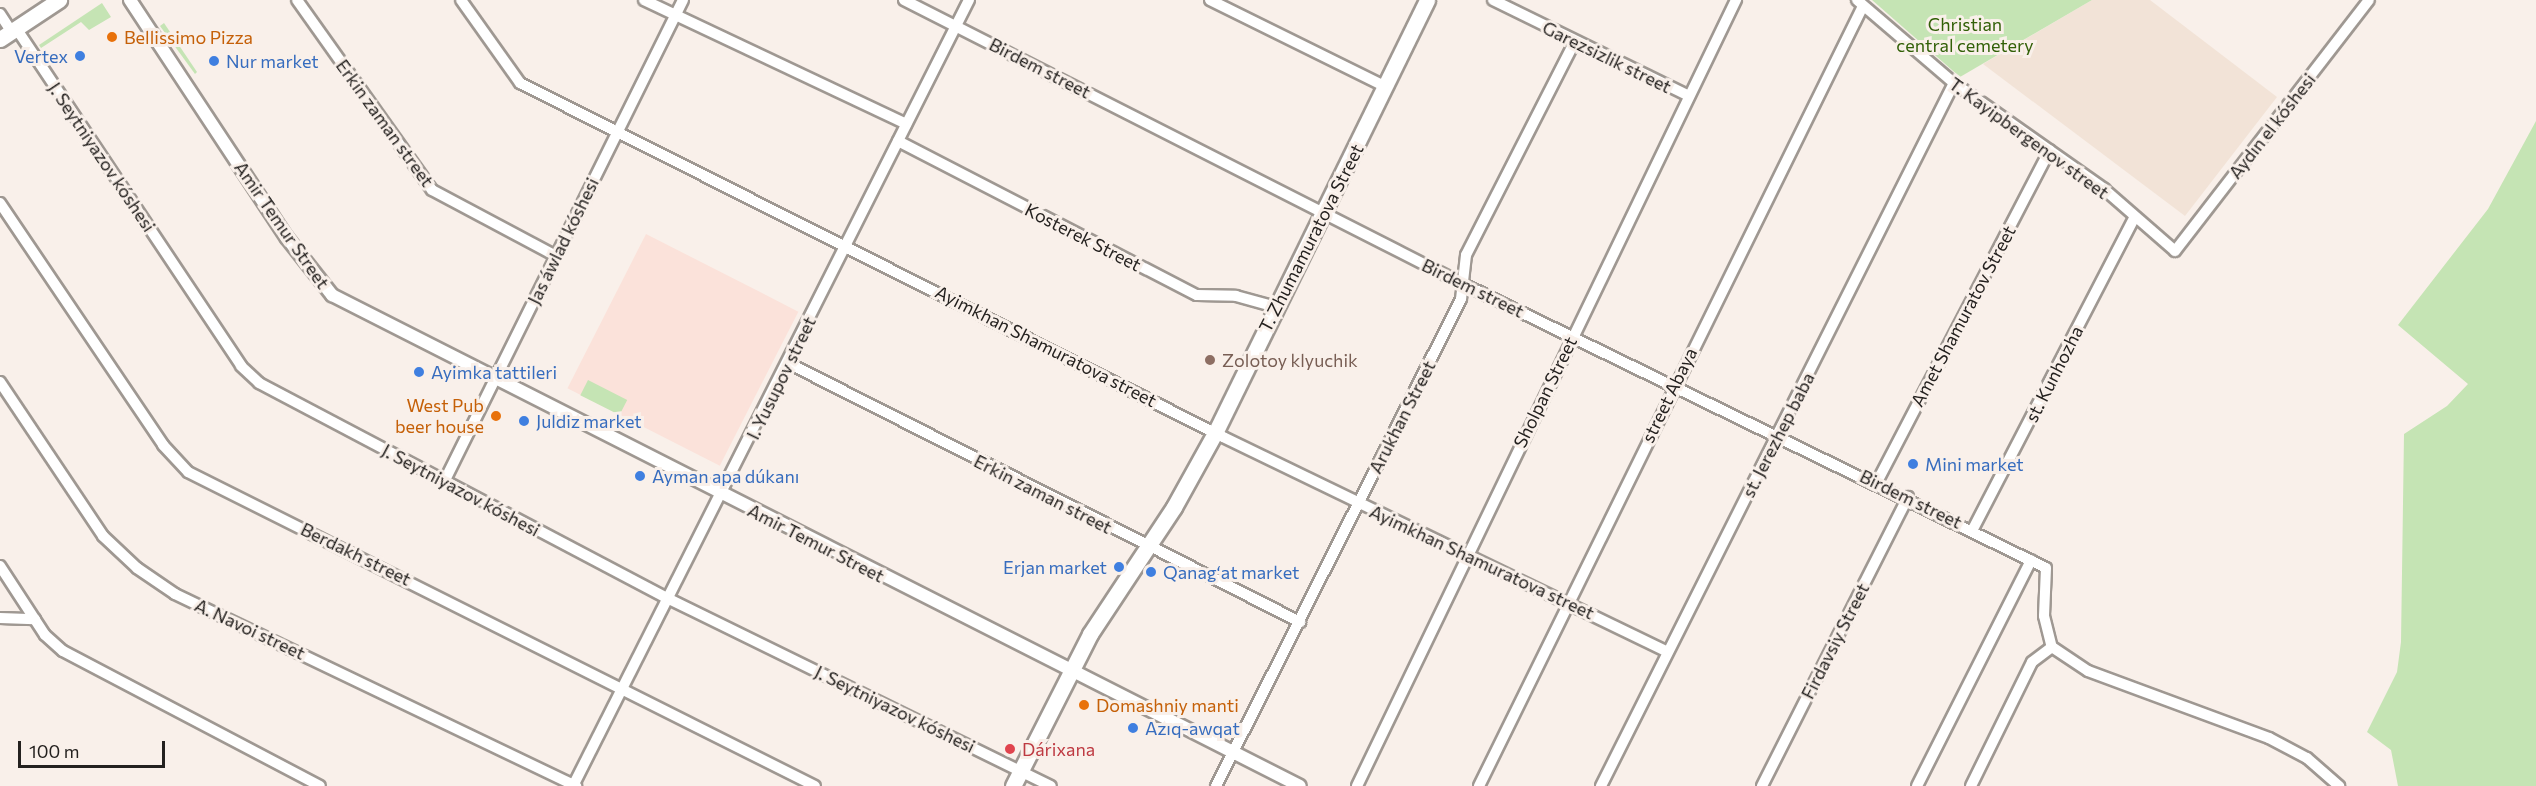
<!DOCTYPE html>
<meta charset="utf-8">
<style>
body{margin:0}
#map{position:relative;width:2536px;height:786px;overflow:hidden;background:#f9f0ea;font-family:Commissioner,sans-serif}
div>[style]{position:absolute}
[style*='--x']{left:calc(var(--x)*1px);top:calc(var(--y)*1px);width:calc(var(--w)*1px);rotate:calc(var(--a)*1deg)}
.built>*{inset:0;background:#f2e3d7}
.education>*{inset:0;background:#fbe2da;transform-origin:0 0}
.green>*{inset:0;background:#c5e4b4;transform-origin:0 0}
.roads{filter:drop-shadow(2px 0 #9f9892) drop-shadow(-2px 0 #9f9892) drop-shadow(0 2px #9f9892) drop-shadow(0 -2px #9f9892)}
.minor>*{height:10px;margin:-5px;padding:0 5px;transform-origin:5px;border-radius:5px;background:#fff}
.tertiary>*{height:12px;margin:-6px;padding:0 6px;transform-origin:6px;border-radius:6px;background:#fff}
.secondary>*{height:15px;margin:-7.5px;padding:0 7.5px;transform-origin:7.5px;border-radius:7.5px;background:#fff}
.dots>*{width:16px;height:16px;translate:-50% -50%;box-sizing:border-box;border:3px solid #f9f0ea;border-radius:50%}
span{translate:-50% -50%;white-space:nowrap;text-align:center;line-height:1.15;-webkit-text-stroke:6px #f9f0ea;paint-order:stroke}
.park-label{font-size:18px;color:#326008}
.food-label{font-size:18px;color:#c56008}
.left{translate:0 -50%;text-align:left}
.right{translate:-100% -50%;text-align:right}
.shop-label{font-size:18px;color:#366cbe}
.street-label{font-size:18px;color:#24211f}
.education-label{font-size:18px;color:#785e54}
.health-label{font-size:18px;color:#be3a42}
.scale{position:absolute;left:18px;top:741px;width:147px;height:27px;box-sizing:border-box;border:3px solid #24211f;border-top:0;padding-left:8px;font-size:18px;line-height:21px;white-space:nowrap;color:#24211f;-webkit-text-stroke:4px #f9f0ea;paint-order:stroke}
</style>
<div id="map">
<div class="built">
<i style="clip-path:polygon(2092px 0,2150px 0,2277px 97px,2185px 216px,1983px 64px)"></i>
</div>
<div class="education">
<i style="left:646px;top:234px;width:171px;height:173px;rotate:27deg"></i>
</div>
<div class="green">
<i style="clip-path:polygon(1872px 0,2092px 0,1960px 77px)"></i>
<i style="clip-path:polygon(102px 3px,111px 17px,89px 30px,81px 22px,41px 48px,39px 45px)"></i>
<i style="clip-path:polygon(164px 23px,197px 72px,195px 74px,160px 26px)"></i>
<i style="clip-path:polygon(2536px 121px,2536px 786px,2398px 786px,2391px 750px,2367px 732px,2397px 672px,2401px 642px,2404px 434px,2447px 406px,2468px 384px,2398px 325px,2488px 209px)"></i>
<i style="left:588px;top:380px;width:44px;height:17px;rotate:27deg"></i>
</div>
<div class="roads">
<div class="minor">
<i style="--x:297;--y:0;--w:233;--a:54.6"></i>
<i style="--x:432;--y:190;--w:140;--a:28"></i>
<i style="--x:461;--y:0;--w:102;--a:54.6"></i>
<i style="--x:520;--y:83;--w:787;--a:26.73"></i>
<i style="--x:1223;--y:437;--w:492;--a:25.8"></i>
<i style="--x:644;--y:0;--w:290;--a:25.3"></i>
<i style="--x:904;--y:0;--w:627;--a:26.93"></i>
<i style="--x:1463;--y:284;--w:648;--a:25.97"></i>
<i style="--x:2046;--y:568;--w:48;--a:92.4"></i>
<i style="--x:2044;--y:616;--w:32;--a:76"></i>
<i style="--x:2052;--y:647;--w:43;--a:33.7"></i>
<i style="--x:2088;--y:671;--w:193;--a:20.3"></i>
<i style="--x:2269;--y:738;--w:43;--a:27.8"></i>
<i style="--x:2307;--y:758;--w:43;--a:41.2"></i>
<i style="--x:1210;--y:0;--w:196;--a:26.3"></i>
<i style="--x:1493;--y:0;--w:218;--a:26.1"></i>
<i style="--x:1857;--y:0;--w:128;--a:40.6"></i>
<i style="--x:1954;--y:83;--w:184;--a:35.2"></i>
<i style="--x:2104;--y:189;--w:94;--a:41.1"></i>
<i style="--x:2175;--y:251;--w:317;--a:-52.3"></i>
<i style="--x:0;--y:14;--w:20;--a:57"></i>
<i style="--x:16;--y:28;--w:406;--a:56.3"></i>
<i style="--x:241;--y:366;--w:25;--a:43"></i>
<i style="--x:259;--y:383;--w:463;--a:27.8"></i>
<i style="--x:669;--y:599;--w:425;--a:26.1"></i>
<i style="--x:898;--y:141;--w:336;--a:27.3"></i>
<i style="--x:1197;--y:295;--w:39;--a:1"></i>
<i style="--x:1236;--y:296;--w:41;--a:15.4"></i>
<i style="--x:0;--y:203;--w:292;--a:56"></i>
<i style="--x:163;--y:445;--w:37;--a:47"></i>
<i style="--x:188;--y:472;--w:701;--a:26.6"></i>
<i style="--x:788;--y:363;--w:574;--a:26.83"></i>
<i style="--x:0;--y:382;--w:185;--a:56.2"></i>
<i style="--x:103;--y:536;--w:47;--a:43.3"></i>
<i style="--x:137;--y:568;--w:46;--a:34.4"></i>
<i style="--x:175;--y:594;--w:445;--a:25.6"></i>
<i style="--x:444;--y:482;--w:538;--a:-63.63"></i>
<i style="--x:1877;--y:482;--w:374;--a:-62.5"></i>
<i style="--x:1973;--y:529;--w:349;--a:-62.6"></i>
<i style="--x:0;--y:566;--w:82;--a:56.9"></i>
<i style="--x:45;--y:635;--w:24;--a:42"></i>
<i style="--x:63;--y:651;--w:290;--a:27.7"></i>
<i style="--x:0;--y:618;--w:35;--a:2"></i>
<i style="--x:573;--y:786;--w:880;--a:-63.26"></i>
<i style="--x:1216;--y:786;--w:545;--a:-63.29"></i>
<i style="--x:1461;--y:299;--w:44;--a:-83.5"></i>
<i style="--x:1466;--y:255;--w:238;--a:-63"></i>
<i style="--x:1357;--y:786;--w:873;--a:-64.26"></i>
<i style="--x:1479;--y:786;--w:869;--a:-63.79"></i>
<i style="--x:1601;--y:786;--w:787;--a:-63.34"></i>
<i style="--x:1762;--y:786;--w:324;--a:-63.2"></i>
<i style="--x:1917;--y:786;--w:253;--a:-63.2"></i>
<i style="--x:1971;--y:786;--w:138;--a:-63.8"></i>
<i style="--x:2032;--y:662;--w:25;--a:-37"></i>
</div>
<div class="tertiary">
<i style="--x:130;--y:0;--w:285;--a:56.6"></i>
<i style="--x:287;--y:238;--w:73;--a:51.7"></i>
<i style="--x:332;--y:295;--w:1085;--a:26.9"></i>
</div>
<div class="secondary">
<i style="--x:0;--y:39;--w:71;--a:-33.5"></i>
<i style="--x:1013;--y:786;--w:170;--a:-63.1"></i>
<i style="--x:1090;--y:634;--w:152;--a:-56.5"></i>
<i style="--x:1174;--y:507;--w:85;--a:-61"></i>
<i style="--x:1215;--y:433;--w:482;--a:-63.9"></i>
</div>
</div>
<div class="dots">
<i style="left:112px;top:37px;background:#e8710a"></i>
<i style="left:80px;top:56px;background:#3f7fe0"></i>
<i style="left:214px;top:61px;background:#3f7fe0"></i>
<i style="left:1210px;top:360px;background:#8d6e63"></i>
<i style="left:419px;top:372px;background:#3f7fe0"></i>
<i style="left:496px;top:416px;background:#e8710a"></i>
<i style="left:524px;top:421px;background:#3f7fe0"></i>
<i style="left:1913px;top:464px;background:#3f7fe0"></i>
<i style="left:640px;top:476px;background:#3f7fe0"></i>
<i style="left:1119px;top:567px;background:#3f7fe0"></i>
<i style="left:1151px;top:572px;background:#3f7fe0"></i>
<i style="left:1084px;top:705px;background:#e8710a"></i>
<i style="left:1133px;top:728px;background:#3f7fe0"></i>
<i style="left:1010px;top:749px;background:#e0444e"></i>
</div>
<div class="park-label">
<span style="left:1965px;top:35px">Christian<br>central cemetery</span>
</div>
<div class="food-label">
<span class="left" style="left:124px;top:37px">Bellissimo Pizza</span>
<span class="right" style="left:484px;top:416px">West Pub<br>beer house</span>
<span class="left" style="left:1096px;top:705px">Domashniy manti</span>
</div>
<div class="shop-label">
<span class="right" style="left:68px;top:56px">Vertex</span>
<span class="left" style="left:226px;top:61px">Nur market</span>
<span class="left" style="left:431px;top:372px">Ayimka tattileri</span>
<span class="left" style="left:536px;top:421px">Juldiz market</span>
<span class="left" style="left:1925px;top:464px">Mini market</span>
<span class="left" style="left:652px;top:476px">Ayman apa dúkanı</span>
<span class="right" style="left:1107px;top:567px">Erjan market</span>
<span class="left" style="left:1163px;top:572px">Qanagʻat market</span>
<span class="left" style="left:1145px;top:728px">Azıq-awqat</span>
</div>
<div class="street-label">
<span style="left:1607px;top:57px;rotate:26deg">Garezsizlik street</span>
<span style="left:1040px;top:68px;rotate:27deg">Birdem street</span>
<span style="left:385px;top:123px;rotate:54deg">Erkin zaman street</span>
<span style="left:2272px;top:126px;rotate:-52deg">Aydın el kóshesi</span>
<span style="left:2029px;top:138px;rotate:36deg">T. Kayipbergenov street</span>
<span style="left:102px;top:157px;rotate:56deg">J. Seytniyazov kóshesi</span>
<span style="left:282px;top:225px;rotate:55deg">Amir Temur Street</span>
<span style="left:1083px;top:237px;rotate:27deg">Kosterek Street</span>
<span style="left:1311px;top:238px;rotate:-63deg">T. Zhumamuratova Street</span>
<span style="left:563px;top:241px;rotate:-64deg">Jas áwlad kóshesi</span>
<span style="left:1473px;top:288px;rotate:26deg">Birdem street</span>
<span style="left:1963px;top:316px;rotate:-62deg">Amet Shamuratov Street</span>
<span style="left:1046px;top:346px;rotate:27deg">Ayimkhan Shamuratova street</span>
<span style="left:2054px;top:374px;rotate:-63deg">st. Kunhozha</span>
<span style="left:781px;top:378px;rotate:-64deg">I. Yusupov street</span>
<span style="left:1545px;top:392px;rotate:-64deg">Sholpan Street</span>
<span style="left:1669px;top:395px;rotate:-64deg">street Abaya</span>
<span style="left:1402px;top:417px;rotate:-63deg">Arukhan Street</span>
<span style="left:1778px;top:435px;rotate:-63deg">st. Jerezhep baba</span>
<span style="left:461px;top:490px;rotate:28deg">J. Seytniyazov kóshesi</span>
<span style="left:1043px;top:494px;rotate:27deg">Erkin zaman street</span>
<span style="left:1911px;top:499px;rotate:26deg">Birdem street</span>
<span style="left:816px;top:543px;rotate:27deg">Amir Temur Street</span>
<span style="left:356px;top:554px;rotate:26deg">Berdakh street</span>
<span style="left:1482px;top:562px;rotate:25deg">Ayimkhan Shamuratova street</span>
<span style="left:250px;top:629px;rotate:25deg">A. Navoi street</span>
<span style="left:1835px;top:641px;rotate:-63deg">Firdavsiy Street</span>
<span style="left:895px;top:709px;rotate:26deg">J. Seytniyazov kóshesi</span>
</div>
<div class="education-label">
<span class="left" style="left:1222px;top:360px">Zolotoy klyuchik</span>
</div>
<div class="health-label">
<span class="left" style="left:1022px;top:749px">Dárixana</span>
</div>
<div class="scale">100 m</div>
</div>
